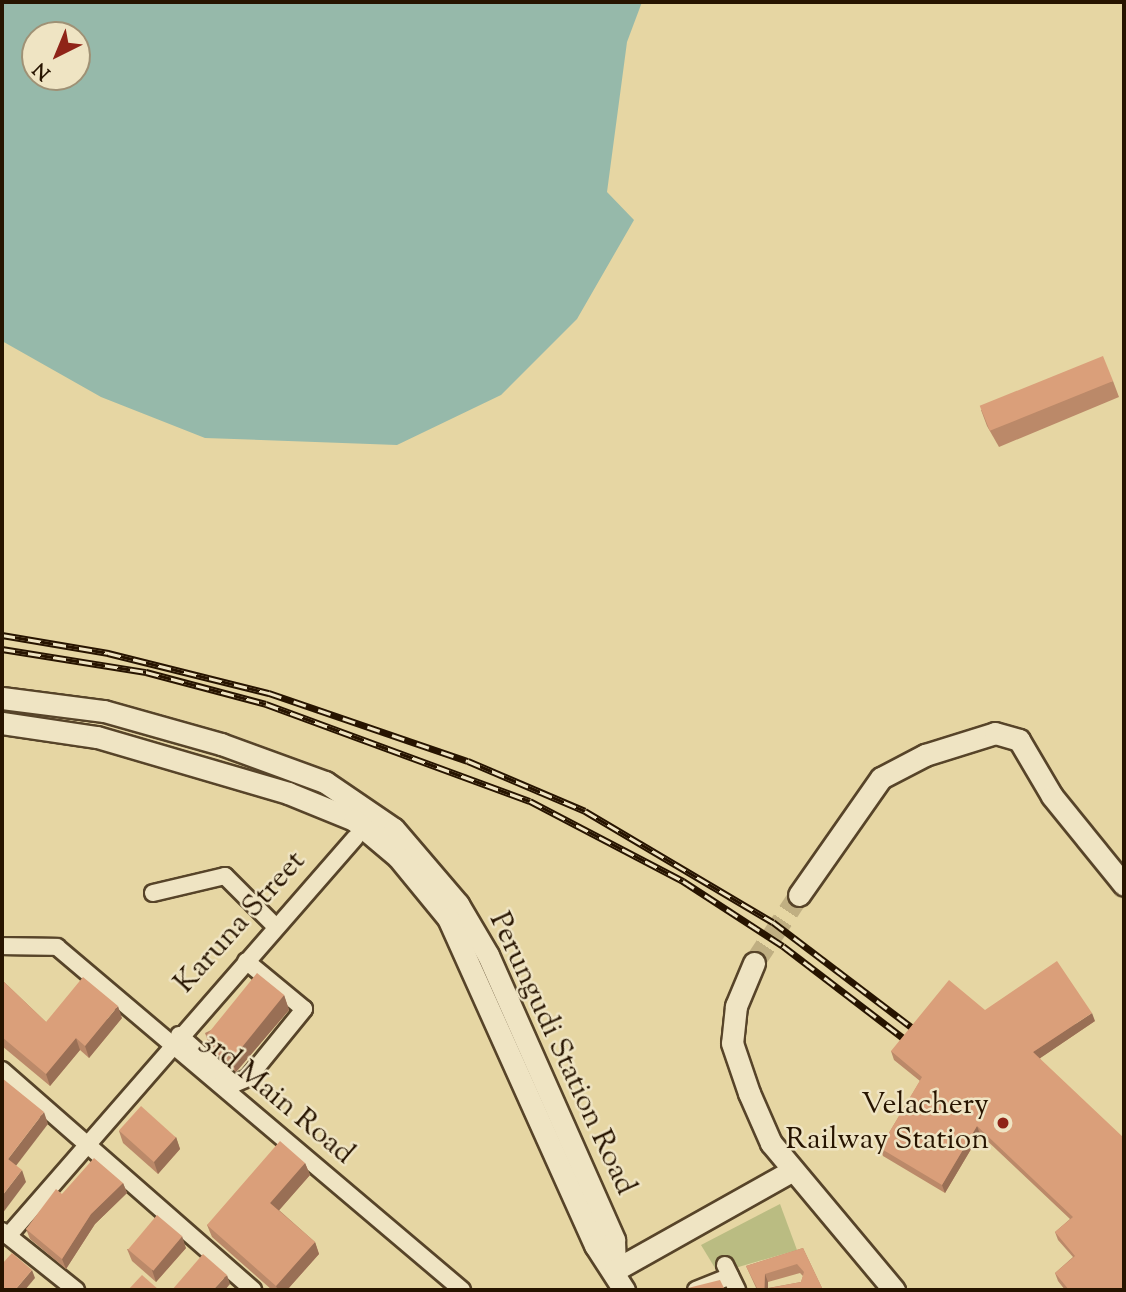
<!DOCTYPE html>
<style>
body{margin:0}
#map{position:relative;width:1126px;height:1292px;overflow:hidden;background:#e6d6a3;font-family:"Sorts Mill Goudy",serif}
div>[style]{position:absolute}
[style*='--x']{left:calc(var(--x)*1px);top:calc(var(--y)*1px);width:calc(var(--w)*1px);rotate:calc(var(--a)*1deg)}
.green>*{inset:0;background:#babc82}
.water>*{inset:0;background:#96b9aa}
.tertiary-tunnel>*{height:21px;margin-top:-10.5px;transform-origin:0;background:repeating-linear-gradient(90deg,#c0af82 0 21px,transparent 0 31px)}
.roads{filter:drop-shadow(2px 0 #574429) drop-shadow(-2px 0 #574429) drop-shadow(0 2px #574429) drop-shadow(0 -2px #574429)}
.minor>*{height:16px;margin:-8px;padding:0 8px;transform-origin:8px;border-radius:8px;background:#efe4c3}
.tertiary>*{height:21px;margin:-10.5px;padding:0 10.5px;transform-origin:10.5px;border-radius:10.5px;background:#efe4c3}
.rail>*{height:7px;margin-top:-3.5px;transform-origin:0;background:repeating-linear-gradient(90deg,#efe4c3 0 13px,#271400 0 26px);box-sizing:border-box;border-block:2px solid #271400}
.wall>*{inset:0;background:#bb8969}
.shaded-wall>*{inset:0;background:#996f55}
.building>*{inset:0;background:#da9f7a;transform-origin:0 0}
.dots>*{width:19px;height:19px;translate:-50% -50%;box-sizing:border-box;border:4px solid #efe4c3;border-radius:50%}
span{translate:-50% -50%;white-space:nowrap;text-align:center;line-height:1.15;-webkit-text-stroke:5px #efe4c3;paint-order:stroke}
.street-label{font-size:30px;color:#271400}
.poi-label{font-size:30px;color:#271400}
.right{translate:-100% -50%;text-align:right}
.frame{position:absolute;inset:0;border:4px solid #271400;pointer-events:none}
.north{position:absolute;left:21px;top:21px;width:70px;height:70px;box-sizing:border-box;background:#efe4c3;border:2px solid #9f9175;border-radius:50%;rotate:223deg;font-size:19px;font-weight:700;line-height:28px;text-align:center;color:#271400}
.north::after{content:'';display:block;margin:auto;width:24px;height:32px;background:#8f2418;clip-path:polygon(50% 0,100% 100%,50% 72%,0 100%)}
</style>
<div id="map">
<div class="green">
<i style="clip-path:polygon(780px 1204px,797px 1250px,718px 1273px,701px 1245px)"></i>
</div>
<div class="water">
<i style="clip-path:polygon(evenodd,2px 2px,642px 2px,627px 42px,607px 192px,634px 220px,577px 319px,501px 395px,397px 445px,205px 438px,101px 397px,2px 341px,2px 2px,35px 35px,77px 35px,77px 77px,35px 77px,35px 35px)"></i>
</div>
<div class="tertiary-tunnel">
<i style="--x:754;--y:963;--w:82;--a:-56.5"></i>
</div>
<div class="roads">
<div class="minor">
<i style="--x:153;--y:893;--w:74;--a:-13.3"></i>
<i style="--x:225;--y:876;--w:72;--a:45"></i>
<i style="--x:2;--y:946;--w:55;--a:1"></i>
<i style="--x:57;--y:947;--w:531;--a:40.26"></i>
<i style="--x:179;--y:1035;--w:74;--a:41.7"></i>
<i style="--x:234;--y:1084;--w:15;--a:-23"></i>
<i style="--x:248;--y:1078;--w:89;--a:-50.9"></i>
<i style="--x:304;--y:1009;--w:75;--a:-140.4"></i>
<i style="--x:2;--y:1070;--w:334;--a:41.2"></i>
<i style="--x:2;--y:1231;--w:95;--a:38.6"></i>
<i style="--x:8;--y:1236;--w:528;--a:-48.92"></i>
<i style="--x:725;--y:1265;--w:28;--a:64"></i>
<i style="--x:696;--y:1290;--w:37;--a:-22"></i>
</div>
<div class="tertiary">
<i style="--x:2;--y:698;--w:103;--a:7.3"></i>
<i style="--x:104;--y:711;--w:122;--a:15.8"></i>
<i style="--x:221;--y:744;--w:111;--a:20.1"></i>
<i style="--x:325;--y:782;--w:83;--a:34.3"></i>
<i style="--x:394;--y:829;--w:99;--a:49.5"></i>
<i style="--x:458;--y:904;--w:59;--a:59.5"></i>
<i style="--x:488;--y:955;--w:312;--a:66.1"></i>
<i style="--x:614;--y:1240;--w:30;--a:88"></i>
<i style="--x:2;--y:723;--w:96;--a:8.4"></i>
<i style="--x:97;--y:737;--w:199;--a:16.3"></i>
<i style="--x:288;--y:793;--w:71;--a:22.2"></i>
<i style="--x:354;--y:820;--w:57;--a:40.1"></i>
<i style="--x:398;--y:857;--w:79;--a:50.7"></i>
<i style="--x:448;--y:918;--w:359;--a:65.8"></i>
<i style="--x:595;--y:1245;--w:54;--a:57.2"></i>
<i style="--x:799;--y:895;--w:143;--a:-55"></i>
<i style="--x:881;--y:778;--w:50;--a:-27.6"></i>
<i style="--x:925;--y:755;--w:73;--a:-17.4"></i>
<i style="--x:995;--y:733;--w:25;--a:16"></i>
<i style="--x:1019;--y:740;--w:65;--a:59.5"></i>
<i style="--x:1052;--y:796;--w:114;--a:51"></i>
<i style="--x:754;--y:963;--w:47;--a:112.7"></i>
<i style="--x:736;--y:1006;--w:37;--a:96"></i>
<i style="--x:732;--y:1043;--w:53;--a:71.2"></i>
<i style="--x:749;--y:1093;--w:55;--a:66.3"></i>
<i style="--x:771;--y:1143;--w:192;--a:50.1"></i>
<i style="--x:615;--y:1270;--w:204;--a:-29.3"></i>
</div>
</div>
<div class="rail">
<i style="--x:2;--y:635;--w:108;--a:9.6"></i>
<i style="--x:108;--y:653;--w:166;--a:14"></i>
<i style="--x:269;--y:693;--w:210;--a:18.9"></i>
<i style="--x:468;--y:761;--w:127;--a:23.1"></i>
<i style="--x:585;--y:811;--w:218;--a:30.6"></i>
<i style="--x:773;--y:922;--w:192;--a:37.2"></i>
<i style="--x:2;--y:649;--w:146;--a:9.1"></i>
<i style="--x:146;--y:672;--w:124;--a:14.9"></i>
<i style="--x:266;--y:704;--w:281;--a:20.2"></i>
<i style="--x:530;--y:801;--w:173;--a:27.6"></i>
<i style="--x:683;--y:881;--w:119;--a:33"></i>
<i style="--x:783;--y:946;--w:171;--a:37.4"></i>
</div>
<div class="wall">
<i style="clip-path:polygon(1113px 381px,1119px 397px,999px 447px,987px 426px,981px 410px)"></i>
<i style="clip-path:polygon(2px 980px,46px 1022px,122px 1018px,89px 1058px,80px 1050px,50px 1086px,2px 1046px)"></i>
<i style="clip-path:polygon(284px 995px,289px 1010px,236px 1072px,211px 1049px,205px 1033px)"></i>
<i style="clip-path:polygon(1095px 1021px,1040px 1058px,1124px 1290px,1065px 1290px,1058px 1281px,1055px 1273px,1073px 1257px,1058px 1240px,1055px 1232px,1070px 1219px,980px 1134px,945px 1193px,883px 1156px,880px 1148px,920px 1081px,894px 1060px,891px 1051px)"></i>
<i style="clip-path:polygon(119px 1131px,176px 1137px,180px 1149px,158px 1174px,123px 1143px)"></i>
<i style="clip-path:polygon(305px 1163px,310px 1175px,279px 1210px,315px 1242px,319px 1254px,287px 1290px,272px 1290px,212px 1237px,207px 1225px)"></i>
<i style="clip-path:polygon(123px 1183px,127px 1193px,95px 1224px,66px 1269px,30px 1239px,26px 1229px,62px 1194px)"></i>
<i style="clip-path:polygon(186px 1248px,156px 1282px,132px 1261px,127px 1249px)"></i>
<i style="clip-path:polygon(evenodd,803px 1248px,823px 1290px,757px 1290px,746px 1266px,803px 1248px,800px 1273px,803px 1276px,801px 1282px,768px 1288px,768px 1282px,800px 1273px)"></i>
</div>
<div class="shaded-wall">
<i style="clip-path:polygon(284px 995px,289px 1010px,236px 1072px,230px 1056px)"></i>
<i style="clip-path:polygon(118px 1006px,122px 1018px,89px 1058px,85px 1046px)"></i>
<i style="clip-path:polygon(1092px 1013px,1095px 1021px,1036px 1061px,1033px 1052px)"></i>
<i style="clip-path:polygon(76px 1038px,80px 1050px,50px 1086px,46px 1074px)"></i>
<i style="clip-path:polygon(44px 1112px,48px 1124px,12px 1171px,8px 1159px)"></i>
<i style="clip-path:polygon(977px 1126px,980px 1134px,945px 1193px,942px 1185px)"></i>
<i style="clip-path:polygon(176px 1137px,180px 1149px,158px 1174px,154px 1162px)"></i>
<i style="clip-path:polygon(305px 1163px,310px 1175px,275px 1215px,270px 1203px)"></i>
<i style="clip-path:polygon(22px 1170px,26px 1182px,2px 1214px,2px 1196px)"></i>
<i style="clip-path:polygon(123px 1183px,127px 1193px,95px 1224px,66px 1269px,62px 1259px,91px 1214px)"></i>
<i style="clip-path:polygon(182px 1236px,186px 1248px,156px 1282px,152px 1270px)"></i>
<i style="clip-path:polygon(315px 1242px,319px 1254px,287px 1290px,278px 1290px,276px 1286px)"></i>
<i style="clip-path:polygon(32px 1270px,35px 1278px,25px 1290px,15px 1290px)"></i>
<i style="clip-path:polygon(765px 1274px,768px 1282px,768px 1290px,765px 1290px)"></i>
<i style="clip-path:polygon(227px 1275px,230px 1284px,225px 1290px,213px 1290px)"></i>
</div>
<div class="building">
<i style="left:1103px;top:356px;width:27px;height:133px;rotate:68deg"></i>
<i style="clip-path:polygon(1057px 961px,1092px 1013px,1033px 1052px,1124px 1138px,1124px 1290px,1105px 1290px,1103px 1288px,1100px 1290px,1069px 1290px,1055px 1273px,1075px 1256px,1055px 1232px,1073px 1217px,977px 1126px,942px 1185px,880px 1148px,922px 1077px,891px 1051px,949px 980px,985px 1010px)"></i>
<i style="left:257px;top:973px;width:35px;height:79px;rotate:39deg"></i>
<i style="clip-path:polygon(83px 977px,118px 1006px,85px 1046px,76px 1038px,46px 1074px,2px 1037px,2px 980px,46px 1022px)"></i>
<i style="clip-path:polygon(2px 1078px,44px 1112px,8px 1159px,22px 1170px,2px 1196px)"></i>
<i style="left:141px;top:1106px;width:47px;height:33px;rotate:42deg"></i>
<i style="clip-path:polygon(280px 1141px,305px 1163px,270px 1203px,315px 1242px,276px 1286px,207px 1225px)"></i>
<i style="clip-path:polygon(94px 1158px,123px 1183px,91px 1214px,62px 1259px,26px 1229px,56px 1189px,62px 1194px)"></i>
<i style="left:157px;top:1215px;width:33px;height:45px;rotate:40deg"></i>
<i style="clip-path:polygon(evenodd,803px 1248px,823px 1290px,758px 1290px,746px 1266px,803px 1248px,797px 1264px,804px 1272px,801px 1282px,764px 1289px,765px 1274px,797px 1264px)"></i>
<i style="clip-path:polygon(12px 1253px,32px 1270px,15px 1290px,2px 1290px,2px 1264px)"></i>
<i style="clip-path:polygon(203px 1254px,227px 1275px,213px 1290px,172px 1290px)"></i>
<i style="clip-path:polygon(142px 1275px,159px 1290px,128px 1290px)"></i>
<i style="clip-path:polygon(720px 1280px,725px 1290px,680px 1290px)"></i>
</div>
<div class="dots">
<i style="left:1003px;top:1123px;background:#8f2418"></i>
</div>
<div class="street-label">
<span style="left:241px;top:923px;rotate:-48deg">Karuna Street</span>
<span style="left:561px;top:1054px;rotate:65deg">Perungudi Station Road</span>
<span style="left:277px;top:1099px;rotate:40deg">3rd Main Road</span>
</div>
<div class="poi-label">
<span class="right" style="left:989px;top:1123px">Velachery<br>Railway Station</span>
</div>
<div class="frame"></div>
<div class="north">N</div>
</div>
